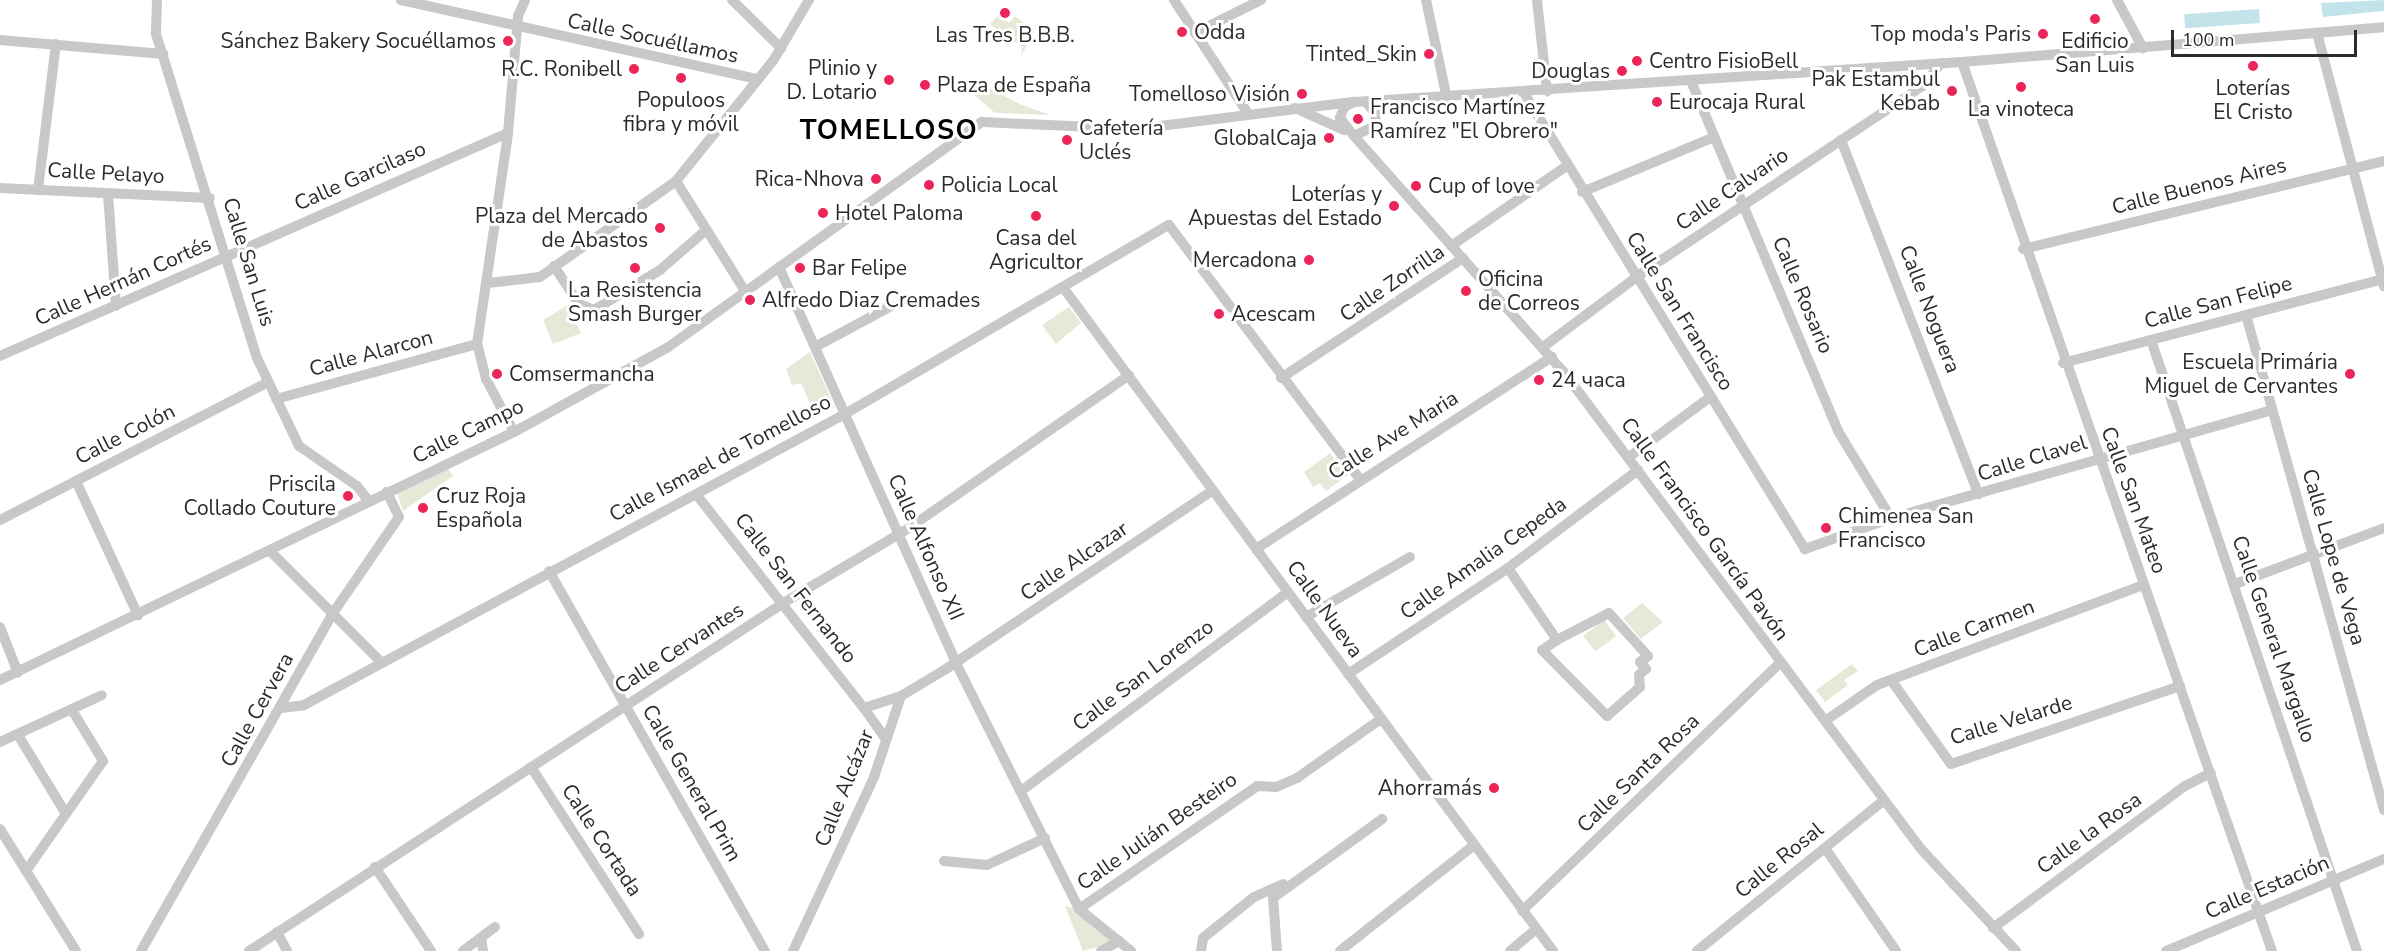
<!DOCTYPE html>
<meta charset="utf-8">
<style>
body{margin:0}
#map{position:relative;width:2384px;height:951px;overflow:hidden;background:#fff;font-family:"Nunito Sans",sans-serif}
div>[style]{position:absolute}
[style*='--x']{left:calc(var(--x)*1px);top:calc(var(--y)*1px);width:calc(var(--w)*1px);rotate:calc(var(--a)*1deg)}
.green>*{inset:0;background:#e5ead8;transform-origin:0 0}
.water>*{inset:0;background:#c3e3eb;transform-origin:0 0}
.minor>*{height:10px;margin:-5px;padding:0 5px;transform-origin:5px;border-radius:5px;background:#c8c8c8}
.dots>*{width:16px;height:16px;translate:-50% -50%;box-sizing:border-box;border:3px solid #fff;border-radius:50%}
span{translate:-50% -50%;white-space:nowrap;text-align:center;line-height:1.15;-webkit-text-stroke:6px #fff;paint-order:stroke}
.poi-label{font-size:21px;color:#2b2b2b}
.left{translate:0 -50%;text-align:left}
.right{translate:-100% -50%;text-align:right}
.street-label{font-size:21px;color:#2b2b2b}
.district-label{font-size:27px;color:#000;font-weight:700;letter-spacing:1.5px}
.scale{position:absolute;left:2171px;top:30px;width:186px;height:27px;box-sizing:border-box;border:3px solid #2b2b2b;border-top:0;padding-left:8px;font-size:18px;line-height:21px;white-space:nowrap;color:#2b2b2b;-webkit-text-stroke:4px #fff;paint-order:stroke}
</style>
<div id="map">
<div class="green">
<i style="clip-path:polygon(999px 15px,1009px 23px,1015px 16px,1028px 26px,1027px 33px,1035px 31px,1021px 56px,1022px 47px,990px 24px)"></i>
<i style="clip-path:polygon(978px 83px,1022px 105px,1051px 115px,995px 113px,972px 93px)"></i>
<i style="clip-path:polygon(568px 305px,581px 333px,553px 344px,543px 320px)"></i>
<i style="clip-path:polygon(1069px 307px,1081px 323px,1056px 344px,1042px 325px)"></i>
<i style="clip-path:polygon(810px 352px,835px 407px,816px 417px,801px 383px,792px 385px,786px 369px)"></i>
<i style="clip-path:polygon(1330px 453px,1348px 475px,1326px 491px,1320px 483px,1313px 487px,1304px 472px)"></i>
<i style="clip-path:polygon(448px 468px,453px 476px,403px 511px,397px 492px)"></i>
<i style="clip-path:polygon(1642px 603px,1663px 622px,1641px 639px,1623px 618px)"></i>
<i style="left:1604px;top:620px;width:20px;height:26px;rotate:53deg"></i>
<i style="clip-path:polygon(1852px 664px,1858px 671px,1844px 680px,1848px 685px,1825px 702px,1816px 690px)"></i>
<i style="clip-path:polygon(1065px 906px,1079px 909px,1119px 941px,1083px 951px)"></i>
</div>
<div class="water">
<i style="clip-path:polygon(2384px 0,2384px 11px,2323px 17px,2321px 3px)"></i>
<i style="left:2259px;top:9px;width:14px;height:75px;rotate:86deg"></i>
</div>
<div class="minor">
<i style="--x:157;--y:0;--w:34;--a:92"></i>
<i style="--x:156;--y:34;--w:339;--a:72.7"></i>
<i style="--x:257;--y:358;--w:98;--a:64.5"></i>
<i style="--x:299;--y:446;--w:70;--a:34.6"></i>
<i style="--x:357;--y:486;--w:18;--a:52"></i>
<i style="--x:401;--y:0;--w:364;--a:12.5"></i>
<i style="--x:732;--y:0;--w:69;--a:44.4"></i>
<i style="--x:1174;--y:0;--w:134;--a:56.9"></i>
<i style="--x:1426;--y:0;--w:101;--a:78"></i>
<i style="--x:1537;--y:0;--w:92;--a:83.7"></i>
<i style="--x:2117;--y:0;--w:55;--a:61.6"></i>
<i style="--x:1195;--y:33;--w:74;--a:-26.6"></i>
<i style="--x:2317;--y:33;--w:262;--a:75.2"></i>
<i style="--x:0;--y:40;--w:164;--a:4.9"></i>
<i style="--x:1962;--y:62;--w:941;--a:70.78"></i>
<i style="--x:1691;--y:81;--w:380;--a:67.2"></i>
<i style="--x:1838;--y:431;--w:102;--a:58.7"></i>
<i style="--x:1524;--y:93;--w:536;--a:58.36"></i>
<i style="--x:1805;--y:549;--w:91;--a:-19.8"></i>
<i style="--x:1891;--y:518;--w:396;--a:-15.8"></i>
<i style="--x:1366;--y:102;--w:16;--a:50"></i>
<i style="--x:1376;--y:114;--w:12;--a:95"></i>
<i style="--x:1375;--y:126;--w:23;--a:155"></i>
<i style="--x:1354;--y:136;--w:23;--a:-128"></i>
<i style="--x:1340;--y:118;--w:12;--a:-70"></i>
<i style="--x:1344;--y:107;--w:11;--a:-27"></i>
<i style="--x:1354;--y:102;--w:609;--a:-3.76"></i>
<i style="--x:1962;--y:62;--w:423;--a:-4.7"></i>
<i style="--x:1295;--y:108;--w:54;--a:24.2"></i>
<i style="--x:1354;--y:136;--w:314;--a:48.4"></i>
<i style="--x:1563;--y:371;--w:597;--a:53.17"></i>
<i style="--x:1921;--y:849;--w:139;--a:47"></i>
<i style="--x:1841;--y:140;--w:380;--a:68.8"></i>
<i style="--x:676;--y:181;--w:130;--a:57.9"></i>
<i style="--x:0;--y:188;--w:210;--a:2.7"></i>
<i style="--x:38;--y:190;--w:147;--a:-83"></i>
<i style="--x:1582;--y:192;--w:143;--a:-22.6"></i>
<i style="--x:108;--y:194;--w:112;--a:85.9"></i>
<i style="--x:1451;--y:246;--w:139;--a:-34.7"></i>
<i style="--x:2023;--y:249;--w:372;--a:-13.7"></i>
<i style="--x:554;--y:266;--w:45;--a:56.7"></i>
<i style="--x:579;--y:304;--w:16;--a:22"></i>
<i style="--x:594;--y:310;--w:77;--a:-31.2"></i>
<i style="--x:660;--y:270;--w:61;--a:-41"></i>
<i style="--x:779;--y:267;--w:434;--a:65.9"></i>
<i style="--x:956;--y:663;--w:275;--a:63.4"></i>
<i style="--x:1079;--y:909;--w:67;--a:38.9"></i>
<i style="--x:488;--y:283;--w:52;--a:-6.6"></i>
<i style="--x:540;--y:277;--w:166;--a:-35.2"></i>
<i style="--x:676;--y:181;--w:154;--a:-51.1"></i>
<i style="--x:773;--y:61;--w:71;--a:-59.5"></i>
<i style="--x:1065;--y:290;--w:822;--a:53.56"></i>
<i style="--x:2246;--y:315;--w:514;--a:74.42"></i>
<i style="--x:2151;--y:340;--w:645;--a:71.37"></i>
<i style="--x:815;--y:347;--w:86;--a:-28.3"></i>
<i style="--x:1543;--y:347;--w:124;--a:-36.8"></i>
<i style="--x:1642;--y:273;--w:340;--a:-33.7"></i>
<i style="--x:1925;--y:84;--w:26;--a:-53"></i>
<i style="--x:0;--y:356;--w:555;--a:-23.7"></i>
<i style="--x:2063;--y:363;--w:332;--a:-14.7"></i>
<i style="--x:1281;--y:378;--w:218;--a:-33.4"></i>
<i style="--x:276;--y:399;--w:208;--a:-15.3"></i>
<i style="--x:514;--y:432;--w:60;--a:-117.8"></i>
<i style="--x:486;--y:379;--w:36;--a:-104"></i>
<i style="--x:477;--y:344;--w:213;--a:-81.6"></i>
<i style="--x:508;--y:133;--w:117;--a:-85.1"></i>
<i style="--x:518;--y:16;--w:17;--a:-66"></i>
<i style="--x:1629;--y:457;--w:101;--a:-36.5"></i>
<i style="--x:76;--y:481;--w:148;--a:65.2"></i>
<i style="--x:696;--y:494;--w:272;--a:51.9"></i>
<i style="--x:864;--y:708;--w:39;--a:-18"></i>
<i style="--x:901;--y:696;--w:52;--a:-31"></i>
<i style="--x:946;--y:669;--w:321;--a:-33.8"></i>
<i style="--x:0;--y:520;--w:301;--a:-27.2"></i>
<i style="--x:1256;--y:549;--w:353;--a:-33"></i>
<i style="--x:270;--y:551;--w:157;--a:45"></i>
<i style="--x:1508;--y:568;--w:87;--a:55.8"></i>
<i style="--x:1557;--y:640;--w:18;--a:146"></i>
<i style="--x:1542;--y:650;--w:93;--a:45.4"></i>
<i style="--x:1607;--y:716;--w:44;--a:-41.3"></i>
<i style="--x:1640;--y:687;--w:12;--a:-95"></i>
<i style="--x:1639;--y:675;--w:9;--a:-41"></i>
<i style="--x:1646;--y:669;--w:9;--a:-131"></i>
<i style="--x:1640;--y:662;--w:10;--a:-37"></i>
<i style="--x:1648;--y:656;--w:58;--a:-132.2"></i>
<i style="--x:1609;--y:613;--w:59;--a:152.6"></i>
<i style="--x:549;--y:571;--w:437;--a:60.4"></i>
<i style="--x:2235;--y:584;--w:159;--a:-20.6"></i>
<i style="--x:1306;--y:617;--w:120;--a:-30"></i>
<i style="--x:0;--y:627;--w:49;--a:68.6"></i>
<i style="--x:1348;--y:674;--w:192;--a:-33.5"></i>
<i style="--x:1508;--y:568;--w:163;--a:-37"></i>
<i style="--x:0;--y:680;--w:571;--a:-25.76"></i>
<i style="--x:514;--y:432;--w:175;--a:-28.8"></i>
<i style="--x:667;--y:348;--w:388;--a:-35.7"></i>
<i style="--x:982;--y:122;--w:154;--a:2.6"></i>
<i style="--x:1136;--y:129;--w:220;--a:-7.1"></i>
<i style="--x:1891;--y:680;--w:103;--a:54.5"></i>
<i style="--x:1951;--y:764;--w:242;--a:-18.8"></i>
<i style="--x:281;--y:708;--w:23;--a:-7"></i>
<i style="--x:304;--y:705;--w:614;--a:-28.28"></i>
<i style="--x:845;--y:414;--w:375;--a:-30.3"></i>
<i style="--x:1169;--y:225;--w:318;--a:53.1"></i>
<i style="--x:864;--y:708;--w:38;--a:55"></i>
<i style="--x:1825;--y:721;--w:63;--a:-34.7"></i>
<i style="--x:1877;--y:685;--w:284;--a:-20.6"></i>
<i style="--x:18;--y:735;--w:92;--a:58.7"></i>
<i style="--x:0;--y:742;--w:112;--a:-24.7"></i>
<i style="--x:531;--y:767;--w:199;--a:57.1"></i>
<i style="--x:1021;--y:791;--w:333;--a:-36.7"></i>
<i style="--x:0;--y:829;--w:144;--a:58.1"></i>
<i style="--x:1825;--y:848;--w:125;--a:55.4"></i>
<i style="--x:944;--y:861;--w:43;--a:5.3"></i>
<i style="--x:987;--y:865;--w:64;--a:-25"></i>
<i style="--x:375;--y:867;--w:101;--a:56.3"></i>
<i style="--x:26;--y:871;--w:134;--a:-55"></i>
<i style="--x:103;--y:761;--w:60;--a:-121.3"></i>
<i style="--x:1079;--y:909;--w:216;--a:-34.6"></i>
<i style="--x:1257;--y:786;--w:19;--a:3"></i>
<i style="--x:1276;--y:787;--w:23;--a:-23"></i>
<i style="--x:1297;--y:778;--w:103;--a:-35.1"></i>
<i style="--x:1522;--y:911;--w:358;--a:-43.9"></i>
<i style="--x:1993;--y:928;--w:239;--a:-36.5"></i>
<i style="--x:2185;--y:786;--w:29;--a:-27"></i>
<i style="--x:277;--y:932;--w:21;--a:62"></i>
<i style="--x:481;--y:938;--w:13;--a:81"></i>
<i style="--x:141;--y:951;--w:389;--a:-60.4"></i>
<i style="--x:333;--y:613;--w:116;--a:-55.5"></i>
<i style="--x:399;--y:517;--w:28;--a:-116"></i>
<i style="--x:249;--y:951;--w:640;--a:-33.07"></i>
<i style="--x:785;--y:602;--w:144;--a:-30.8"></i>
<i style="--x:909;--y:528;--w:268;--a:-34.8"></i>
<i style="--x:463;--y:951;--w:40;--a:-37"></i>
<i style="--x:793;--y:951;--w:192;--a:-65"></i>
<i style="--x:874;--y:777;--w:85;--a:-71.6"></i>
<i style="--x:1101;--y:951;--w:21;--a:-29"></i>
<i style="--x:1201;--y:951;--w:13;--a:-81"></i>
<i style="--x:1203;--y:938;--w:65;--a:-38.8"></i>
<i style="--x:1254;--y:897;--w:32;--a:-24"></i>
<i style="--x:1277;--y:951;--w:53;--a:-94.3"></i>
<i style="--x:1273;--y:898;--w:135;--a:-35.9"></i>
<i style="--x:1340;--y:951;--w:171;--a:-38.3"></i>
<i style="--x:1510;--y:951;--w:34;--a:-40"></i>
<i style="--x:1697;--y:951;--w:240;--a:-38.9"></i>
<i style="--x:2166;--y:951;--w:237;--a:-22.9"></i>
</div>
<div class="dots">
<i style="left:1005px;top:13px;background:#eb2558"></i>
<i style="left:2095px;top:19px;background:#eb2558"></i>
<i style="left:1182px;top:32px;background:#eb2558"></i>
<i style="left:2043px;top:34px;background:#eb2558"></i>
<i style="left:508px;top:41px;background:#eb2558"></i>
<i style="left:1429px;top:54px;background:#eb2558"></i>
<i style="left:1637px;top:61px;background:#eb2558"></i>
<i style="left:2253px;top:66px;background:#eb2558"></i>
<i style="left:634px;top:69px;background:#eb2558"></i>
<i style="left:1622px;top:71px;background:#eb2558"></i>
<i style="left:681px;top:78px;background:#eb2558"></i>
<i style="left:889px;top:80px;background:#eb2558"></i>
<i style="left:925px;top:85px;background:#eb2558"></i>
<i style="left:2021px;top:87px;background:#eb2558"></i>
<i style="left:1952px;top:91px;background:#eb2558"></i>
<i style="left:1302px;top:94px;background:#eb2558"></i>
<i style="left:1657px;top:102px;background:#eb2558"></i>
<i style="left:1358px;top:119px;background:#eb2558"></i>
<i style="left:1329px;top:138px;background:#eb2558"></i>
<i style="left:1067px;top:140px;background:#eb2558"></i>
<i style="left:876px;top:179px;background:#eb2558"></i>
<i style="left:929px;top:185px;background:#eb2558"></i>
<i style="left:1416px;top:186px;background:#eb2558"></i>
<i style="left:1394px;top:206px;background:#eb2558"></i>
<i style="left:823px;top:213px;background:#eb2558"></i>
<i style="left:1036px;top:216px;background:#eb2558"></i>
<i style="left:660px;top:228px;background:#eb2558"></i>
<i style="left:1309px;top:260px;background:#eb2558"></i>
<i style="left:635px;top:268px;background:#eb2558"></i>
<i style="left:800px;top:268px;background:#eb2558"></i>
<i style="left:1466px;top:291px;background:#eb2558"></i>
<i style="left:750px;top:300px;background:#eb2558"></i>
<i style="left:1219px;top:314px;background:#eb2558"></i>
<i style="left:497px;top:374px;background:#eb2558"></i>
<i style="left:2350px;top:374px;background:#eb2558"></i>
<i style="left:1539px;top:380px;background:#eb2558"></i>
<i style="left:348px;top:496px;background:#eb2558"></i>
<i style="left:423px;top:508px;background:#eb2558"></i>
<i style="left:1826px;top:528px;background:#eb2558"></i>
<i style="left:1494px;top:788px;background:#eb2558"></i>
</div>
<div class="poi-label">
<span class="left" style="left:1194px;top:32px">Odda</span>
<span class="right" style="left:2031px;top:34px">Top moda's Paris</span>
<span style="left:1005px;top:35px">Las Tres B.B.B.</span>
<span class="right" style="left:496px;top:41px">Sánchez Bakery Socuéllamos</span>
<span style="left:2095px;top:53px">Edificio<br>San Luis</span>
<span class="right" style="left:1417px;top:54px">Tinted_Skin</span>
<span class="left" style="left:1649px;top:61px">Centro FisioBell</span>
<span class="right" style="left:877px;top:80px">Plinio y<br>D. Lotario</span>
<span class="right" style="left:622px;top:69px">R.C. Ronibell</span>
<span class="right" style="left:1610px;top:71px">Douglas</span>
<span class="right" style="left:1940px;top:91px">Pak Estambul<br>Kebab</span>
<span class="left" style="left:937px;top:85px">Plaza de España</span>
<span style="left:2253px;top:100px">Loterías<br>El Cristo</span>
<span class="right" style="left:1290px;top:94px">Tomelloso Visión</span>
<span style="left:681px;top:112px">Populoos<br>fibra y móvil</span>
<span class="left" style="left:1669px;top:102px">Eurocaja Rural</span>
<span class="left" style="left:1370px;top:119px">Francisco Martínez<br>Ramírez "El Obrero"</span>
<span style="left:2021px;top:109px">La vinoteca</span>
<span class="left" style="left:1079px;top:140px">Cafetería<br>Uclés</span>
<span class="right" style="left:1317px;top:138px">GlobalCaja</span>
<span class="right" style="left:864px;top:179px">Rica-Nhova</span>
<span class="left" style="left:941px;top:185px">Policia Local</span>
<span class="left" style="left:1428px;top:186px">Cup of love</span>
<span class="right" style="left:1382px;top:206px">Loterías y<br>Apuestas del Estado</span>
<span class="left" style="left:835px;top:213px">Hotel Paloma</span>
<span class="right" style="left:648px;top:228px">Plaza del Mercado<br>de Abastos</span>
<span style="left:1036px;top:250px">Casa del<br>Agricultor</span>
<span class="right" style="left:1297px;top:260px">Mercadona</span>
<span class="left" style="left:812px;top:268px">Bar Felipe</span>
<span class="left" style="left:1478px;top:291px">Oficina<br>de Correos</span>
<span style="left:635px;top:302px">La Resistencia<br>Smash Burger</span>
<span class="left" style="left:762px;top:300px">Alfredo Diaz Cremades</span>
<span class="left" style="left:1231px;top:314px">Acescam</span>
<span class="right" style="left:2338px;top:374px">Escuela Primária<br>Miguel de Cervantes</span>
<span class="left" style="left:509px;top:374px">Comsermancha</span>
<span class="left" style="left:1551px;top:380px">24 часа</span>
<span class="right" style="left:336px;top:496px">Priscila<br>Collado Couture</span>
<span class="left" style="left:436px;top:508px">Cruz Roja<br>Española</span>
<span class="left" style="left:1838px;top:528px">Chimenea San<br>Francisco</span>
<span class="right" style="left:1482px;top:788px">Ahorramás</span>
</div>
<div class="street-label">
<span style="left:653px;top:38px;rotate:12deg">Calle Socuéllamos</span>
<span style="left:106px;top:173px;rotate:3deg">Calle Pelayo</span>
<span style="left:360px;top:176px;rotate:-24deg">Calle Garcilaso</span>
<span style="left:2199px;top:186px;rotate:-14deg">Calle Buenos Aires</span>
<span style="left:1732px;top:189px;rotate:-34deg">Calle Calvario</span>
<span style="left:249px;top:262px;rotate:73deg">Calle San Luis</span>
<span style="left:123px;top:281px;rotate:-24deg">Calle Hernán Cortés</span>
<span style="left:1392px;top:283px;rotate:-34deg">Calle Zorrilla</span>
<span style="left:1803px;top:295px;rotate:67deg">Calle Rosario</span>
<span style="left:2218px;top:302px;rotate:-15deg">Calle San Felipe</span>
<span style="left:1930px;top:309px;rotate:69deg">Calle Noguera</span>
<span style="left:1680px;top:311px;rotate:58deg">Calle San Francisco</span>
<span style="left:371px;top:353px;rotate:-15deg">Calle Alarcon</span>
<span style="left:468px;top:431px;rotate:-26deg">Calle Campo</span>
<span style="left:125px;top:434px;rotate:-27deg">Calle Colón</span>
<span style="left:1393px;top:435px;rotate:-32deg">Calle Ave Maria</span>
<span style="left:720px;top:458px;rotate:-28deg">Calle Ismael de Tomelloso</span>
<span style="left:2032px;top:458px;rotate:-17deg">Calle Clavel</span>
<span style="left:2134px;top:500px;rotate:70deg">Calle San Mateo</span>
<span style="left:1705px;top:529px;rotate:54deg">Calle Francisco García Pavón</span>
<span style="left:926px;top:547px;rotate:66deg">Calle Alfonso XII</span>
<span style="left:2334px;top:557px;rotate:74deg">Calle Lope de Vega</span>
<span style="left:1483px;top:558px;rotate:-35deg">Calle Amalia Cepeda</span>
<span style="left:1074px;top:561px;rotate:-34deg">Calle Alcazar</span>
<span style="left:796px;top:588px;rotate:52deg">Calle San Fernando</span>
<span style="left:1325px;top:609px;rotate:54deg">Calle Nueva</span>
<span style="left:1974px;top:628px;rotate:-21deg">Calle Carmen</span>
<span style="left:2274px;top:639px;rotate:71deg">Calle General Margallo</span>
<span style="left:679px;top:648px;rotate:-33deg">Calle Cervantes</span>
<span style="left:1143px;top:675px;rotate:-37deg">Calle San Lorenzo</span>
<span style="left:257px;top:710px;rotate:-61deg">Calle Cervera</span>
<span style="left:2011px;top:720px;rotate:-17deg">Calle Velarde</span>
<span style="left:1638px;top:773px;rotate:-44deg">Calle Santa Rosa</span>
<span style="left:692px;top:783px;rotate:60deg">Calle General Prim</span>
<span style="left:844px;top:788px;rotate:-68deg">Calle Alcázar</span>
<span style="left:1157px;top:831px;rotate:-35deg">Calle Julián Besteiro</span>
<span style="left:2089px;top:833px;rotate:-36deg">Calle la Rosa</span>
<span style="left:602px;top:840px;rotate:57deg">Calle Cortada</span>
<span style="left:1779px;top:860px;rotate:-39deg">Calle Rosal</span>
<span style="left:2267px;top:887px;rotate:-23deg">Calle Estación</span>
</div>
<div class="district-label">
<span style="left:889px;top:131px">TOMELLOSO</span>
</div>
<div class="scale">100 m</div>
</div>
